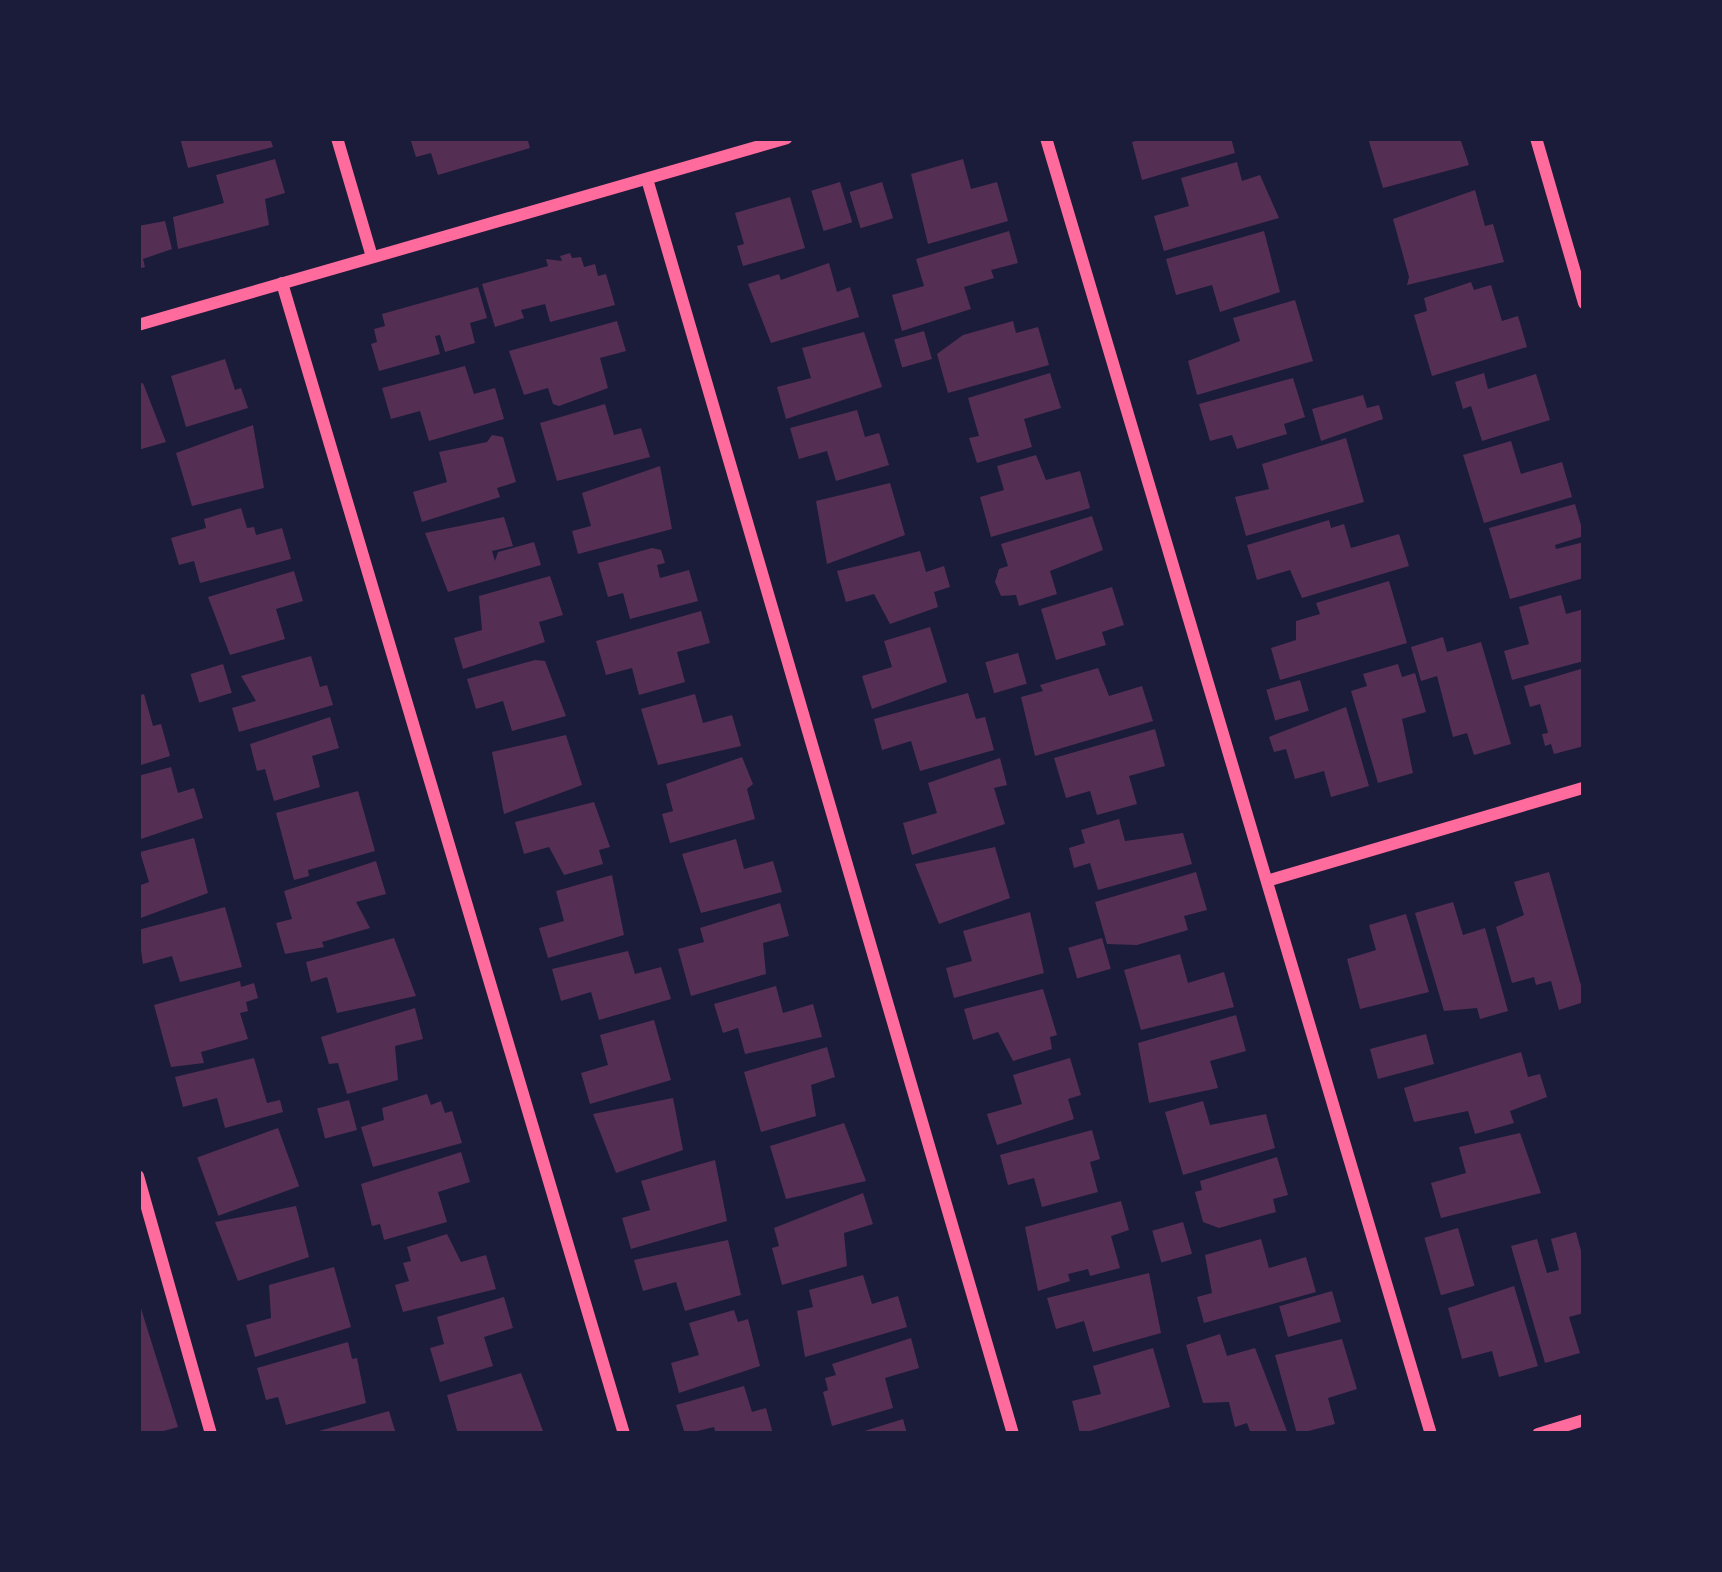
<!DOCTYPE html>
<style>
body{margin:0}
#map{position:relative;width:1722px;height:1572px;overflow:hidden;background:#1b1b3a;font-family:"Zilla Slab",serif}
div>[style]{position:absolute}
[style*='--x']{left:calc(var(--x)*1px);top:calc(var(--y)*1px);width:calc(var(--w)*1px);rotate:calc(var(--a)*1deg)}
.building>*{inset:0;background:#542f53;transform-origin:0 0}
.minor>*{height:12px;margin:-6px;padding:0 6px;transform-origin:6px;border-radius:6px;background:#ff6b9d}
span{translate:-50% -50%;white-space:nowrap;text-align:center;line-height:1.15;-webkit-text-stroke:10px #1b1b3a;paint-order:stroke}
.frame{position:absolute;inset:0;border:141px solid #1b1b3a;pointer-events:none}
</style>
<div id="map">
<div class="building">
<i style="clip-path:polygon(180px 138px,270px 138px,273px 147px,188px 168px)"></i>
<i style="clip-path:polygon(410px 138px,527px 138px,530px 148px,438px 175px,431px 153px,416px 157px)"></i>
<i style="clip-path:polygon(1147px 138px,1231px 138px,1235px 153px,1142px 180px,1132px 142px)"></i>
<i style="clip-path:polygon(1368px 138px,1460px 138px,1469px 165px,1383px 188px)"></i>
<i style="clip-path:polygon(275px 159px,285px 193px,265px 199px,269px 225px,178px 249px,173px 217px,224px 203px,216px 175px)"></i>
<i style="clip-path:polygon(963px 159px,971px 189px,997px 182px,1008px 221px,928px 244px,911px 174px)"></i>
<i style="clip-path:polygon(1237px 162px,1242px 181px,1260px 175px,1279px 218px,1164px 251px,1154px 216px,1189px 206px,1181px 178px)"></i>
<i style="left:840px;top:182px;width:42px;height:30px;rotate:73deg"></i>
<i style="left:882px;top:182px;width:38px;height:34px;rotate:73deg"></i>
<i style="clip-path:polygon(1475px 190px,1485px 226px,1493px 224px,1504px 262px,1407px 285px,1409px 277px,1393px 219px)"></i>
<i style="clip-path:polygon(790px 197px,805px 248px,743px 266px,737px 246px,744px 244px,735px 213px)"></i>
<i style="clip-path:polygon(165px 221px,172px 249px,143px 259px,145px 267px,138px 269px,138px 226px)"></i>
<i style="clip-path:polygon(1009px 231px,1018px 263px,991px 270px,994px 278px,964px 287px,971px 309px,902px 331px,892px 295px,924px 286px,916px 259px)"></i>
<i style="clip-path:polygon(1264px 231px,1280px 292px,1220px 312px,1212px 285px,1176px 295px,1166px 259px)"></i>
<i style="clip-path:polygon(570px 253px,572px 258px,581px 257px,584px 267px,595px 264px,598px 276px,606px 274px,615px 305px,550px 322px,545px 304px,521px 310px,524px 318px,495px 327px,482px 284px,548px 266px,546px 259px,562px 261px,560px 256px)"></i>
<i style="clip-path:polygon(829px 263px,837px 292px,850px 287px,859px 317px,771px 343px,748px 284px,779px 274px,781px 280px)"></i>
<i style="clip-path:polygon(1471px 282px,1474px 290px,1491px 285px,1502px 321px,1518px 316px,1527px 347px,1432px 376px,1414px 315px,1427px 311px,1424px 298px)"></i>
<i style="clip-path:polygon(478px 287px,487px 318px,470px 323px,475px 343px,445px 352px,440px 335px,435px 336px,440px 354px,379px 371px,371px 344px,377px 342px,374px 329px,385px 326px,382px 314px)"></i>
<i style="clip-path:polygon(1295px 300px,1313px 361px,1197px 395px,1188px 361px,1240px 341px,1233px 318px)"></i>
<i style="clip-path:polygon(617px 321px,626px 351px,600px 358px,608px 388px,559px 406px,553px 404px,548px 388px,524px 395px,509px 351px)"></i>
<i style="clip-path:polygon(1013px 321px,1016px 333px,1038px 327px,1049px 365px,948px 393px,937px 354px,963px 335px)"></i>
<i style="left:924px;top:331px;width:29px;height:31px;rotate:74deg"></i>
<i style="clip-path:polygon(864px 332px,882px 387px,786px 419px,777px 387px,811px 378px,802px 348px)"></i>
<i style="clip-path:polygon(225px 359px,235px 390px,241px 388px,248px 408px,186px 427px,171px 376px)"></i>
<i style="clip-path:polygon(465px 366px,474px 394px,495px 388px,504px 419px,429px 441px,420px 411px,391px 419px,382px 388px)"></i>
<i style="clip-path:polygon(1050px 373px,1061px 408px,1024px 419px,1032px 447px,977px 463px,969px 438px,979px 436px,968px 398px)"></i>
<i style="clip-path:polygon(1484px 373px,1488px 389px,1536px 374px,1550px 420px,1482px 441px,1471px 406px,1463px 409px,1455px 382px)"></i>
<i style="clip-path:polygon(1293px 378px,1305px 417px,1284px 424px,1287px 434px,1237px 449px,1232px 435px,1210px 441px,1199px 404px)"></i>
<i style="clip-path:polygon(143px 383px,166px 442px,138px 450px,138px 384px)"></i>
<i style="clip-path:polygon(1363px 395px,1367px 408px,1379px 405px,1383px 419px,1321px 441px,1312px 409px)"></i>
<i style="clip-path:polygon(605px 404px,614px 435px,641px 428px,650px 457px,557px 481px,540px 423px)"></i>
<i style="clip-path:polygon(857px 410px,865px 437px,879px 433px,889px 465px,836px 481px,827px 451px,799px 459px,790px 428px)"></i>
<i style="clip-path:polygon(253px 425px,264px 488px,192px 506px,176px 453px)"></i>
<i style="clip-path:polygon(492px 435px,503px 437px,516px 482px,497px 488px,500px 497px,422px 522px,413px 492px,447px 482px,439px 452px,487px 442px)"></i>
<i style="clip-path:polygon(1346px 438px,1364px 502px,1246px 536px,1235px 497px,1269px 489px,1262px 464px)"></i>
<i style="clip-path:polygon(1511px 441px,1521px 474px,1562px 462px,1572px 497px,1484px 523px,1463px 455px)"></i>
<i style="clip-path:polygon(1036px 455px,1046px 480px,1080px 471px,1090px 508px,991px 537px,980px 497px,1004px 490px,997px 466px)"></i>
<i style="clip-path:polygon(660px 466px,672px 529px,578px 554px,572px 531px,591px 526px,582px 493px)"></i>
<i style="clip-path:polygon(890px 483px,905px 535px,827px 564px,816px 501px)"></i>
<i style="clip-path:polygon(1575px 504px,1584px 536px,1555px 545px,1556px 549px,1584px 542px,1584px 578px,1510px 599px,1489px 528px)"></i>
<i style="clip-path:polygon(241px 508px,247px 528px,254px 527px,256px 535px,282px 528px,291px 559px,200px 583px,194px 561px,179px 565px,171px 538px,206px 528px,204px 519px)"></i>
<i style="clip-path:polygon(1092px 516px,1103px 550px,1050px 571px,1057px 594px,1019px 606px,1016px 595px,1001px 596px,995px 582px,999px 569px,1008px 566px,1001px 544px)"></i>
<i style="clip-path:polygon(504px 517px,513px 546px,492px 551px,495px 561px,498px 552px,534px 542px,541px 565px,448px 592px,425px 533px)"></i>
<i style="clip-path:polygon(1329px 520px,1331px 528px,1344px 524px,1351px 548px,1399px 534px,1409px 566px,1302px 598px,1290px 570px,1257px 580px,1247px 545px)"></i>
<i style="clip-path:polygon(652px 548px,661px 550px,665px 563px,657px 565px,660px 578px,689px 570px,698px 601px,630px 619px,623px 593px,608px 597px,598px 563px)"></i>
<i style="clip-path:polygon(920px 551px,926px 572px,944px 566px,950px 587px,934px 592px,938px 607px,890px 624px,874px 594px,846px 602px,837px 571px)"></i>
<i style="clip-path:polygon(294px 571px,303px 601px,276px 609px,285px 639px,230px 655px,208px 597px)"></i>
<i style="clip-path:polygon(550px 576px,563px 615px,539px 622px,545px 642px,463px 669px,454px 638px,482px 630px,479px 596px)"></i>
<i style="clip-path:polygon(1389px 581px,1407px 643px,1280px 680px,1271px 648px,1296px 640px,1296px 621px,1320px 614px,1316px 603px)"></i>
<i style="clip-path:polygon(1112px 587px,1124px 625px,1102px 632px,1106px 645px,1056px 660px,1041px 609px)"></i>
<i style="clip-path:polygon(1561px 595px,1566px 614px,1584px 609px,1584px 661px,1512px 680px,1504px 651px,1529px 644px,1519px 607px)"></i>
<i style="clip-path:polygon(701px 611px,710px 643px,677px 652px,685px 682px,639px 695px,632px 668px,606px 675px,596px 641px)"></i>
<i style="clip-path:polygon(930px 627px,947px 682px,872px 709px,862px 676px,892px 667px,884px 641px)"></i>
<i style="clip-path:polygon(1443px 637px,1447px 652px,1481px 642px,1511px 744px,1474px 755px,1467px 733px,1453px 737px,1437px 676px,1421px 681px,1411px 647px)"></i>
<i style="left:1018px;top:653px;width:32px;height:34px;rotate:74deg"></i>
<i style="clip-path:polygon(311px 656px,320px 687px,327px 685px,333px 705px,239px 732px,232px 708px,256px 701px,241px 676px)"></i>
<i style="clip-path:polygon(535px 660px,545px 661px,566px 716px,512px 731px,503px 701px,476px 709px,467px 679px)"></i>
<i style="left:223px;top:664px;width:30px;height:34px;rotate:73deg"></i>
<i style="clip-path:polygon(1398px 664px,1402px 677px,1415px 673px,1426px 712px,1402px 719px,1413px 773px,1378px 783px,1351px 691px,1367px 686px,1363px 674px)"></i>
<i style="clip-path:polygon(1098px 668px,1109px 696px,1142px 686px,1153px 721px,1035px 756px,1021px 697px,1043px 691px,1040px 685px)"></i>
<i style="clip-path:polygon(1584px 668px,1584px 746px,1554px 754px,1551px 744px,1545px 746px,1542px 734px,1548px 733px,1540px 704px,1530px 707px,1524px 686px)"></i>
<i style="left:1300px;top:680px;width:32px;height:35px;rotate:74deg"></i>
<i style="clip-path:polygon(968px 693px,976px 719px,985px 717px,994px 750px,920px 771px,911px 741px,882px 750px,874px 719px)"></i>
<i style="clip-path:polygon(144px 694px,153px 726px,161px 724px,170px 756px,138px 766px,138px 696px)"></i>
<i style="clip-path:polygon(695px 694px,703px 723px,732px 715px,741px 746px,658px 765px,641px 709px)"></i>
<i style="clip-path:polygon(1346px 707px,1369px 786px,1331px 797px,1324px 771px,1295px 779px,1286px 749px,1274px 752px,1269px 737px)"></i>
<i style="clip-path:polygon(330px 717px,339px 748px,312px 756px,320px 787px,274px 801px,265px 769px,257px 771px,250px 744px)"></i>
<i style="clip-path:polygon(1155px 729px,1165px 766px,1129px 776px,1137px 804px,1097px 815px,1090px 791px,1066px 798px,1054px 758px)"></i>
<i style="clip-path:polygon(566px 735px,582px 785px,504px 814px,492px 752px)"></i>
<i style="clip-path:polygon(742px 757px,753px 784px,747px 789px,755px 819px,670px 843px,662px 814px,673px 811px,666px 784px)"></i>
<i style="clip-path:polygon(1000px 758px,1007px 785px,994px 788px,1005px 824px,912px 855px,903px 823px,937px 813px,928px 783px)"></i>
<i style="clip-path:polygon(171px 767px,178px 793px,194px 788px,203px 818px,141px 839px,138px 776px)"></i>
<i style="clip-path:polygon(358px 791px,375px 851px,308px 870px,309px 876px,294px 880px,276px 813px)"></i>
<i style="clip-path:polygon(594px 802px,610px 847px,599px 850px,603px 864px,564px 875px,549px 847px,524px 854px,515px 822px)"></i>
<i style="clip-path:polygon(1119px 819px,1125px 841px,1183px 833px,1192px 864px,1098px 890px,1090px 863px,1074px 868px,1069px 848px,1085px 843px,1081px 830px)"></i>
<i style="clip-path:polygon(194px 838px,208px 893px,138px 919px,138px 886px,149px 882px,140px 852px)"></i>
<i style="clip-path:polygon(736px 839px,744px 869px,773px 861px,782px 892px,701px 913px,682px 854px)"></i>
<i style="clip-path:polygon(995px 847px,1010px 898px,939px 924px,915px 864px)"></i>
<i style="clip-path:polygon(376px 861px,386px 894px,356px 902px,370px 928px,322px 942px,324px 947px,285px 954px,276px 923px,292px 919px,284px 891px)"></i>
<i style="clip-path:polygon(1196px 872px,1207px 910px,1184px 916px,1188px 930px,1137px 945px,1107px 944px,1095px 902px)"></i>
<i style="clip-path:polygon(1549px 872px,1584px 996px,1584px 1002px,1559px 1010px,1551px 981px,1536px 985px,1534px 977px,1512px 983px,1496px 927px,1524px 915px,1514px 882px)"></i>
<i style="clip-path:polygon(612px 875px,624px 935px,548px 958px,539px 928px,564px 921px,556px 891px)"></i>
<i style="clip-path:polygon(1453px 902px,1463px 935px,1485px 928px,1508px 1011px,1480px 1019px,1477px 1008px,1444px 1011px,1415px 913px)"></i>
<i style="clip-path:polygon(780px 903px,789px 936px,763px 943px,766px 974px,691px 996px,678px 949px,704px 942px,700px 928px)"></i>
<i style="clip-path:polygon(225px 907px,242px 967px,180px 982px,172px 956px,143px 964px,138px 930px)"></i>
<i style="clip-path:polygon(1030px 912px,1044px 973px,954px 998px,946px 968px,972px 961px,963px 931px)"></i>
<i style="clip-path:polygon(1406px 914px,1429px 992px,1360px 1009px,1347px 959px,1376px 950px,1369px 925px)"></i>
<i style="clip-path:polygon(394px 938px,416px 996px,337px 1013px,327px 977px,311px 982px,306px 962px)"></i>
<i style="left:1102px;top:938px;width:32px;height:35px;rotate:74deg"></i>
<i style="clip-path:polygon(628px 951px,635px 974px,661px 967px,671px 999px,599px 1020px,591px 992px,561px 1001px,552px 969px)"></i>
<i style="clip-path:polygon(1180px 954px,1188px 983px,1224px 972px,1234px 1007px,1141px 1030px,1124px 970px)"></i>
<i style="clip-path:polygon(240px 981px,241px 987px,254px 983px,258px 998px,246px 1002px,248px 1011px,240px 1013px,248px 1039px,201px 1052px,204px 1063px,171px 1067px,154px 1005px)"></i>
<i style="clip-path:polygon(776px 986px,783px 1013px,813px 1004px,822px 1037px,745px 1054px,738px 1028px,723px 1033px,714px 1004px)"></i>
<i style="clip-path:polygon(1043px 989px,1057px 1035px,1050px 1037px,1052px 1049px,1013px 1061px,998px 1032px,973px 1040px,964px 1009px)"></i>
<i style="clip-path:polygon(415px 1008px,423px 1039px,395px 1046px,398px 1080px,347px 1094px,338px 1063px,329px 1064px,321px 1037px)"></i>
<i style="clip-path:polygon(1236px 1015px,1246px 1051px,1210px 1061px,1218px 1088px,1149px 1103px,1138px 1043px)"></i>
<i style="clip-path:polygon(654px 1020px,671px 1080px,590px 1104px,581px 1073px,608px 1065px,600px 1035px)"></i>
<i style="left:1426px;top:1034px;width:31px;height:58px;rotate:75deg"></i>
<i style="clip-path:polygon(827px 1047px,835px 1077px,811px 1085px,816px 1116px,761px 1132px,744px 1072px)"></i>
<i style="clip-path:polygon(1521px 1052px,1528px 1077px,1540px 1074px,1547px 1097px,1510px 1111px,1514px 1123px,1475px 1134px,1468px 1111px,1414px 1122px,1404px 1088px)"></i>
<i style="clip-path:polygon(254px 1058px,267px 1103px,280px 1100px,283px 1112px,225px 1128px,217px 1098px,183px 1107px,175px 1077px)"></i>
<i style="clip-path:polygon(1070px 1058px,1081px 1095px,1068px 1099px,1074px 1119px,997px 1145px,987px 1114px,1022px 1104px,1013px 1075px)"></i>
<i style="clip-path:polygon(427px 1094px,431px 1105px,441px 1101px,445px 1113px,452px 1111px,462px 1143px,373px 1167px,361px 1127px,384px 1120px,382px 1108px)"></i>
<i style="clip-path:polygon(673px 1098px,683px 1150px,616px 1173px,593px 1114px)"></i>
<i style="left:349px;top:1100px;width:31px;height:33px;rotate:75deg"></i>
<i style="clip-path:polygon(1203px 1101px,1210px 1125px,1266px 1114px,1275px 1148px,1183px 1175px,1165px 1112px)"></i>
<i style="clip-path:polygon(844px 1123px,866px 1181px,786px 1199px,770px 1146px)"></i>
<i style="left:278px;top:1128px;width:62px;height:86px;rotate:70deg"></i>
<i style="clip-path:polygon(1092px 1130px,1100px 1159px,1090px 1162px,1098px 1192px,1042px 1207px,1034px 1178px,1008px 1185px,1000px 1155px)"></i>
<i style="clip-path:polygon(1520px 1133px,1541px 1193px,1441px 1218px,1431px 1183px,1466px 1173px,1459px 1147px)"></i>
<i style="clip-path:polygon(461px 1152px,470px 1182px,438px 1192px,447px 1222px,384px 1240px,380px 1224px,372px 1226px,361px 1184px)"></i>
<i style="clip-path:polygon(1277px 1157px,1288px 1195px,1273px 1199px,1276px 1212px,1219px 1228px,1203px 1222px,1195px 1192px,1202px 1190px,1200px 1181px)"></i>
<i style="clip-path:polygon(715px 1160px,727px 1221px,631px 1249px,622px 1218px,650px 1210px,641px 1181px)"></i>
<i style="clip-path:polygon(863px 1193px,873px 1224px,844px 1233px,847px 1266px,782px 1285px,772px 1248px,779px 1246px,774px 1228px)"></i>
<i style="clip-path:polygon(1121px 1201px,1129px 1230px,1111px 1236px,1120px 1268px,1090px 1276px,1088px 1269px,1068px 1274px,1070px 1281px,1038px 1291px,1025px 1227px)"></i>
<i style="clip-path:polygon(296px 1206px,309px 1257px,238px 1281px,215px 1222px)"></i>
<i style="left:1183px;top:1222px;width:33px;height:32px;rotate:74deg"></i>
<i style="left:1458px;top:1228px;width:60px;height:35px;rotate:74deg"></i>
<i style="clip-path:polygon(1576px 1232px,1584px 1262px,1584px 1313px,1569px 1317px,1580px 1353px,1545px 1363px,1511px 1246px,1537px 1239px,1547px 1273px,1559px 1270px,1551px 1239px)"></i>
<i style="clip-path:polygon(447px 1234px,461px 1262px,486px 1255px,496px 1289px,403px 1312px,395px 1285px,409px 1281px,403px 1263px,411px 1261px,407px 1247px)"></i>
<i style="clip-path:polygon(1261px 1239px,1269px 1268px,1306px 1257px,1316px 1292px,1204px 1323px,1197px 1297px,1212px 1293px,1205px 1255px)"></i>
<i style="clip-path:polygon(728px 1240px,741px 1295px,685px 1311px,676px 1282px,643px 1291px,634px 1260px)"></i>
<i style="clip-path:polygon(334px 1267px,351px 1327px,255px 1357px,246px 1325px,271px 1318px,269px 1285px)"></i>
<i style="clip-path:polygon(1149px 1273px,1161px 1333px,1093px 1352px,1084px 1321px,1056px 1329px,1047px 1298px)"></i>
<i style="clip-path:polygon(863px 1275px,872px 1304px,898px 1296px,907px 1327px,805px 1357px,797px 1311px,813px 1307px,809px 1290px)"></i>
<i style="clip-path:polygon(1514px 1286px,1538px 1366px,1499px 1377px,1492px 1351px,1462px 1359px,1448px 1308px)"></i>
<i style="left:1332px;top:1291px;width:32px;height:55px;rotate:74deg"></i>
<i style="clip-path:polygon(504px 1297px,513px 1328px,484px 1337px,493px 1366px,440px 1382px,430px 1348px,444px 1344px,437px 1317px)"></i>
<i style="clip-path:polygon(138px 1299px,178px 1427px,153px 1434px,138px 1434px)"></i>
<i style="clip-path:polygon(734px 1310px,738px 1322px,748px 1319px,760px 1366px,679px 1393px,671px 1363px,699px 1355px,689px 1323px)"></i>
<i style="clip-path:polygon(1220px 1334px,1227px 1356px,1255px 1348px,1288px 1434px,1251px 1434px,1247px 1423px,1235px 1427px,1229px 1402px,1203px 1403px,1186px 1345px)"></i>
<i style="clip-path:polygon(911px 1338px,919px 1368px,885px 1378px,893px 1408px,832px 1426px,823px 1392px,828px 1390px,825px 1378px,836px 1375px,832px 1364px)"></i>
<i style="clip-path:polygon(1342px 1339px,1357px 1389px,1328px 1398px,1335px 1424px,1297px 1434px,1275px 1355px)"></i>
<i style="clip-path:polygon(348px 1342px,352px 1359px,357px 1358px,366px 1403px,286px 1425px,278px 1397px,266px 1400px,257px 1368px)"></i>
<i style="clip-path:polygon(1153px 1348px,1170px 1407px,1080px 1434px,1072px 1401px,1101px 1394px,1093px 1366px)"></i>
<i style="clip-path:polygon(521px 1373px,543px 1431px,458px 1434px,447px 1395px)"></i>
<i style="clip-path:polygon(744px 1386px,752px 1412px,766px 1408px,773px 1434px,716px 1434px,714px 1427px,685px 1434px,676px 1405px)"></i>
<i style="clip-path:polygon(389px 1411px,396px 1434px,312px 1434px,312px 1433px)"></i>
<i style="clip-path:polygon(903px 1419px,907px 1434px,858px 1434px,858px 1433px)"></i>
</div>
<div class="minor">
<i style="--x:337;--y:138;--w:124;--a:73.6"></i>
<i style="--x:1046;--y:138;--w:1352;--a:73.46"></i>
<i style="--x:1536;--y:138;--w:172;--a:73.8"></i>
<i style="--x:647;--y:179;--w:1307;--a:73.74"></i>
<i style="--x:282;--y:283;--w:1201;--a:73.45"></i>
<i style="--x:138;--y:325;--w:675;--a:-16.07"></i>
<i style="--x:1267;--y:881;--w:330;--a:-16.4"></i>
<i style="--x:138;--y:1176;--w:268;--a:74.2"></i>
<i style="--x:1538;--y:1434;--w:48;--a:-16.9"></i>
</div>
<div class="frame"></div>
</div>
